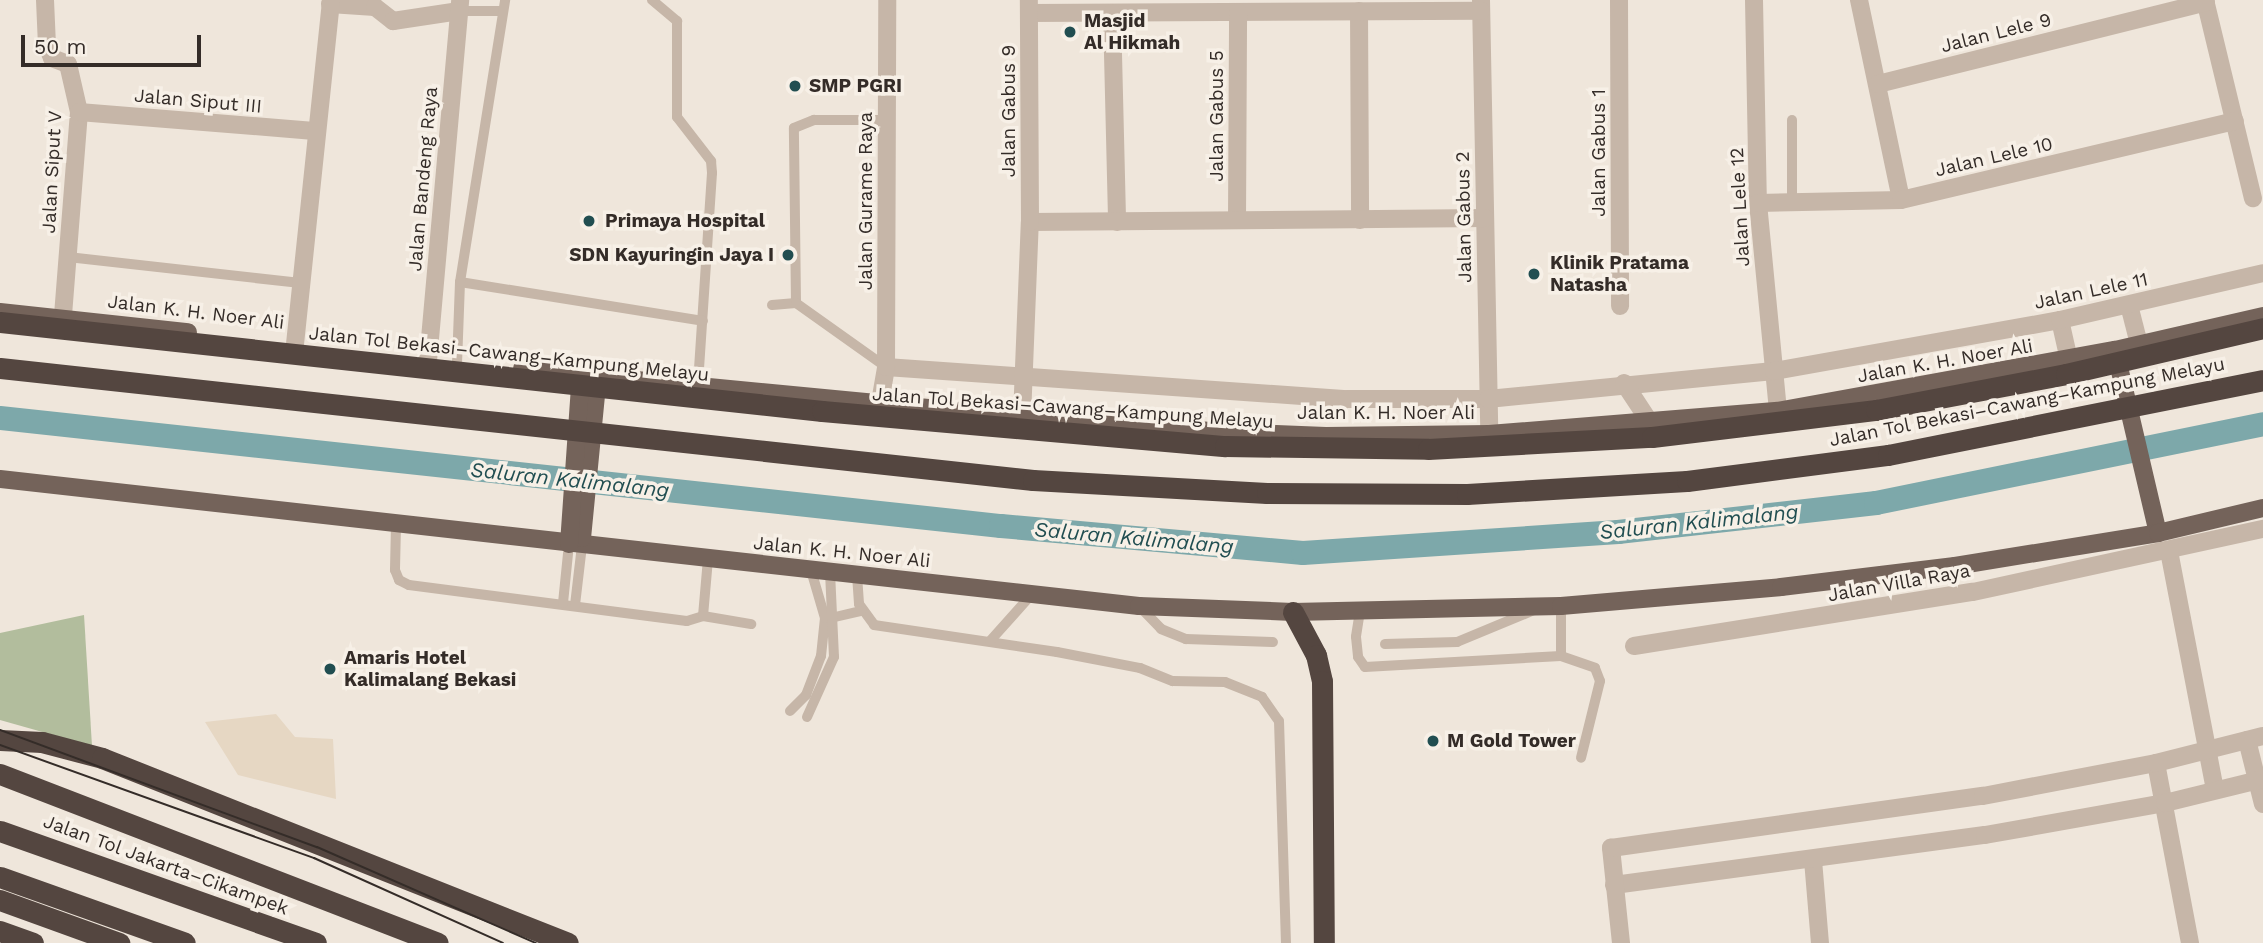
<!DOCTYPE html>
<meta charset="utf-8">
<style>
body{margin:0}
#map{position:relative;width:2263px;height:943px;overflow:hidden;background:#efe6db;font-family:"Work Sans",sans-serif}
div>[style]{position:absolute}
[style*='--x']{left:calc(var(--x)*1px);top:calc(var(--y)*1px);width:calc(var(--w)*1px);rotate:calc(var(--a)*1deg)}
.green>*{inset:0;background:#b2bd9d}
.plaza>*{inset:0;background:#e6d7c3}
.canal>*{height:24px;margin:-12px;padding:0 12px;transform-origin:12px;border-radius:12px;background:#7da8aa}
.lane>*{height:10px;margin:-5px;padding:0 5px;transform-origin:5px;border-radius:5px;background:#c6b6a8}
.street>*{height:18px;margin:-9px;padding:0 9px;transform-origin:9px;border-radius:9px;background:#c6b6a8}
.primary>*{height:18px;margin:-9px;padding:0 9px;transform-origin:9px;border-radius:9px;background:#74635a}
.highway>*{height:21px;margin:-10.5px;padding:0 10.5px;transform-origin:10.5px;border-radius:10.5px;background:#544640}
.tram>*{height:2px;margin:-1px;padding:0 1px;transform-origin:1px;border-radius:1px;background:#342c28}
.dots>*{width:19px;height:19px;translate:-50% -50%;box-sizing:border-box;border:4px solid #f7f0e7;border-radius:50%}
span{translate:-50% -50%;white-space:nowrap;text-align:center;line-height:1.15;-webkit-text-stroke:7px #f7f0e7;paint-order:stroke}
.poi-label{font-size:19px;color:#342c28;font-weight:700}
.left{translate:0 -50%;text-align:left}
.right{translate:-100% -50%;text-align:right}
.street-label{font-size:19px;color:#342c28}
.water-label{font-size:21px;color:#214e51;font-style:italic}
.scale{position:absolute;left:21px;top:35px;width:180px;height:32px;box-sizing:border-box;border:4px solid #342c28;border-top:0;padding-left:9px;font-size:21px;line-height:24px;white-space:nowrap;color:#342c28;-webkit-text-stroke:5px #f7f0e7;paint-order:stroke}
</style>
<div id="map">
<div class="green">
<i style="clip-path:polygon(84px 615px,92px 746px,0 720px,0 633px)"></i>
</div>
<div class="plaza">
<i style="clip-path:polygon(276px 714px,295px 737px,333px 739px,336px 799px,238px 775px,205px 722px)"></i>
</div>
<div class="canal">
<i style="--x:0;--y:418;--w:1007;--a:6.16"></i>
<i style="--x:1001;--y:526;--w:303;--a:5.1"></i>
<i style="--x:1303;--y:553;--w:316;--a:-3.8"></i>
<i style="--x:1618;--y:532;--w:260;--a:-6.4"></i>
<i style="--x:1876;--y:503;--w:395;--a:-11.5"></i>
</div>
<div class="lane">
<i style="--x:652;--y:0;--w:33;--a:40"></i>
<i style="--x:677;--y:21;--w:96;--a:90"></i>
<i style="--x:677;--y:117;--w:56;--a:52.3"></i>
<i style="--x:711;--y:161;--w:12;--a:85"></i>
<i style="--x:712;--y:173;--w:210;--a:93.8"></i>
<i style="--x:459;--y:11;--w:42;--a:0"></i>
<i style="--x:1792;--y:201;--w:81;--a:-90"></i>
<i style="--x:68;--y:257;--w:234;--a:6.4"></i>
<i style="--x:460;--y:282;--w:246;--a:9.1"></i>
<i style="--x:796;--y:303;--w:175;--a:-90.7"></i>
<i style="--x:794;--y:128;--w:22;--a:-22"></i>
<i style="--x:814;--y:120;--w:74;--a:0"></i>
<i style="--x:772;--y:305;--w:24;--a:-5"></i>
<i style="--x:796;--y:303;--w:110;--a:35.4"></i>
<i style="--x:457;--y:364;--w:82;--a:-87.9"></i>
<i style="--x:460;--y:282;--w:286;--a:-80.9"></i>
<i style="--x:396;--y:525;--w:45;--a:91.3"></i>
<i style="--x:395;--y:570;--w:11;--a:68"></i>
<i style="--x:399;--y:580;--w:11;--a:27"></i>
<i style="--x:409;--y:585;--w:280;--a:7.4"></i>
<i style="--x:687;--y:621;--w:17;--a:-17"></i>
<i style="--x:703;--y:616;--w:57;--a:-85"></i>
<i style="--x:857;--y:575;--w:29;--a:86"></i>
<i style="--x:859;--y:604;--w:26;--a:54"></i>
<i style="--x:874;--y:625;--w:185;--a:8.4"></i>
<i style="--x:1057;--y:652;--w:85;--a:10.9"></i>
<i style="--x:1140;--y:668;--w:35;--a:22"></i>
<i style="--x:1173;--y:681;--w:52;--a:1.1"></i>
<i style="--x:1225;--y:682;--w:40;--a:22"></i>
<i style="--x:1262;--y:697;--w:29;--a:55"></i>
<i style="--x:1279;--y:721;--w:222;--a:88.2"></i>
<i style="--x:563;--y:603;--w:59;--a:-84.2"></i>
<i style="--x:575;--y:605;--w:60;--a:-83.3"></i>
<i style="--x:1561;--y:606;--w:50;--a:90"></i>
<i style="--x:1140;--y:607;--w:30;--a:46"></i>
<i style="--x:1161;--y:629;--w:27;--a:22"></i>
<i style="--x:1186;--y:639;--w:87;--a:2"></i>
<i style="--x:1360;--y:611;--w:26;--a:99"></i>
<i style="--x:1356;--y:637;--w:20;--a:84"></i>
<i style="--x:1358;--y:657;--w:12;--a:55"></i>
<i style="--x:1365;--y:667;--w:196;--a:-3.2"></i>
<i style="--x:1561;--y:656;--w:36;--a:19"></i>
<i style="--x:1595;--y:668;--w:14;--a:69"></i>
<i style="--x:1600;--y:681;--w:79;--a:103.9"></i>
<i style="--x:703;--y:616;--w:49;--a:9.5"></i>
<i style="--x:835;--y:617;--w:27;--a:-13"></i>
<i style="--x:990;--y:641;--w:63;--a:-48.2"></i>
<i style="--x:1385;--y:644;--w:72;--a:-1.6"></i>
<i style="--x:1457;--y:642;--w:81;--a:-22.5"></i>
<i style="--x:790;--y:711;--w:23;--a:-45"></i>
<i style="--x:806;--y:695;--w:42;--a:-69"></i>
<i style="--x:821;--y:656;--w:38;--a:-84"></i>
<i style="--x:825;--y:618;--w:50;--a:-106.3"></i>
<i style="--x:807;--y:717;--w:66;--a:-65.8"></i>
<i style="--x:834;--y:657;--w:85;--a:-92.7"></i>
</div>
<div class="street">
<i style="--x:45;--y:0;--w:46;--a:87.5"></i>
<i style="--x:47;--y:46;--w:13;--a:67"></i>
<i style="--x:52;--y:58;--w:17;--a:21"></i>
<i style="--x:68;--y:64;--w:49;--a:77.1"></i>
<i style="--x:79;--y:112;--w:206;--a:94.5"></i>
<i style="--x:1481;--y:0;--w:434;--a:88.9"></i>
<i style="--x:1619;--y:0;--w:306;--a:89.8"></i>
<i style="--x:1754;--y:0;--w:203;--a:88.9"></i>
<i style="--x:1758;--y:203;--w:209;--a:84.5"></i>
<i style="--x:1859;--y:0;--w:204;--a:78.1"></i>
<i style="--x:2205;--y:0;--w:204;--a:76.4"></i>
<i style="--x:330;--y:4;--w:45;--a:3.8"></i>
<i style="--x:375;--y:7;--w:23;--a:38"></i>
<i style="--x:393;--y:21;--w:67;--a:-8.6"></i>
<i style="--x:1359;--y:11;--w:209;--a:89.7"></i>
<i style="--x:1029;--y:13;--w:452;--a:-0.3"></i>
<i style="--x:1112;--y:13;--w:209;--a:88.6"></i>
<i style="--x:1878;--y:84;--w:338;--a:-14"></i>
<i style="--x:79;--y:112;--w:236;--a:4.6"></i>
<i style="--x:1758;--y:203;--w:143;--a:-1.2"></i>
<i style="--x:1901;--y:200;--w:343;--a:-13.3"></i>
<i style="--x:1237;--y:220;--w:208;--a:-89.7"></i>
<i style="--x:1030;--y:222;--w:455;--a:-0.5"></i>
<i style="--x:2129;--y:305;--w:40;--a:75.6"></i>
<i style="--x:2060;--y:320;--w:41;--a:77.3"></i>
<i style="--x:295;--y:344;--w:346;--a:-84"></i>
<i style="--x:428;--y:361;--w:362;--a:-84.9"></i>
<i style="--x:886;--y:367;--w:462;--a:4"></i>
<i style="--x:1347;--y:399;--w:141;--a:0"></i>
<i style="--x:1488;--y:399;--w:287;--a:-5.6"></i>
<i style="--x:1774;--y:371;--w:291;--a:-10.1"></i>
<i style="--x:2060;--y:320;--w:208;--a:-13"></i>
<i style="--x:1624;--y:383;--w:49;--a:56.6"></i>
<i style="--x:880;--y:402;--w:36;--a:-80"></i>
<i style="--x:886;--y:367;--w:367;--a:-89.8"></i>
<i style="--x:1022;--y:417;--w:195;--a:-87.7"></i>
<i style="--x:1030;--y:222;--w:222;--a:-90.3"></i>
<i style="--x:2169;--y:551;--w:242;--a:79.1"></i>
<i style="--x:1634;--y:646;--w:343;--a:-9.1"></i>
<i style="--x:1973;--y:592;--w:297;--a:-12.3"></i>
<i style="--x:2247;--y:740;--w:66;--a:76"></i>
<i style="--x:2156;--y:763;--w:183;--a:79.3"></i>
<i style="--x:1813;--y:860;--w:83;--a:85.2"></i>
<i style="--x:1614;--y:885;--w:374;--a:-7.7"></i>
<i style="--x:1985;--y:835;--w:183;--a:-10.1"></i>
<i style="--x:2165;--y:803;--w:101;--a:-13.8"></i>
<i style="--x:1621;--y:943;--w:96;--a:-96"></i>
<i style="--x:1611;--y:848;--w:376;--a:-8"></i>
<i style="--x:1983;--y:796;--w:176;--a:-10.8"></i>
<i style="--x:2156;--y:763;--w:110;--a:-14.2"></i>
</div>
<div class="primary">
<i style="--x:0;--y:312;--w:189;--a:6.1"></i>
<i style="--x:2115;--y:350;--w:188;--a:76.8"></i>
<i style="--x:522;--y:369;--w:502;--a:5.48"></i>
<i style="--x:1022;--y:417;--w:203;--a:4.2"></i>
<i style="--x:1224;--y:432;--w:102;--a:2.2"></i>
<i style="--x:1326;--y:436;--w:163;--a:-0.7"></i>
<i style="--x:1489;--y:434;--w:290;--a:-4.6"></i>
<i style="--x:1778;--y:411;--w:342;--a:-10.3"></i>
<i style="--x:2115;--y:350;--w:152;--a:-12.9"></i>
<i style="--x:0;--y:479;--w:1146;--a:6.36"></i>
<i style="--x:1139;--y:606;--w:154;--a:2.2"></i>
<i style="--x:1293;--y:612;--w:268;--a:-1.3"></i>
<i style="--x:1561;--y:606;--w:221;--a:-4.9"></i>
<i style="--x:1781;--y:587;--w:175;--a:-6.9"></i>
<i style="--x:1955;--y:566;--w:206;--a:-9.2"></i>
<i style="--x:2158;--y:533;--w:108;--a:-13.4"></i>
<i style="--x:582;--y:538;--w:164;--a:-84.4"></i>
<i style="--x:569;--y:544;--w:172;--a:-86"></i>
</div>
<div class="highway">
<i style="--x:0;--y:322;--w:827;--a:6.18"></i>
<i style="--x:822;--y:411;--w:405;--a:5"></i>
<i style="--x:1225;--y:446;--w:203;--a:0.8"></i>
<i style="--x:1428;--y:449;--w:224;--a:-3.1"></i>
<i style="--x:1652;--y:437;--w:226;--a:-6.9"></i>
<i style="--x:1876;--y:410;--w:193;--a:-10.7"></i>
<i style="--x:2066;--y:374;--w:202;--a:-13.1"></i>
<i style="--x:0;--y:368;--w:1039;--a:6.19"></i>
<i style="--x:1033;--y:480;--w:234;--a:3.2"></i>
<i style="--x:1267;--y:493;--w:200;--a:0.3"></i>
<i style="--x:1467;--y:494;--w:220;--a:-3.4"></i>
<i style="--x:1687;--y:481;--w:203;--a:-7.4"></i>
<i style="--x:1888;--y:455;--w:382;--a:-11.3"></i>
<i style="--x:1293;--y:612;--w:49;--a:61.9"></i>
<i style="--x:1316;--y:655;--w:27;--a:77"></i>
<i style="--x:1322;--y:681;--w:262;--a:89.6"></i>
<i style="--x:0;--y:740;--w:42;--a:2.7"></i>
<i style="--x:42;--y:742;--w:62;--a:14.9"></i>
<i style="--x:102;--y:758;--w:501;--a:21.65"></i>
<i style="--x:0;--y:774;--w:469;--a:21.1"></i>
<i style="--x:0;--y:831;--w:335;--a:19.5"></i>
<i style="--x:0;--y:877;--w:196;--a:19.6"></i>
<i style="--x:0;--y:900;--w:127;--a:19.9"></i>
<i style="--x:0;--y:931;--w:35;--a:20"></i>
</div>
<div class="tram">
<i style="--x:0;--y:730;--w:338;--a:20.3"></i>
<i style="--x:317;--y:847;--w:239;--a:23.7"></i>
<i style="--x:0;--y:745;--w:334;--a:19.8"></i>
<i style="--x:314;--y:858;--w:207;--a:24.2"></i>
</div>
<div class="dots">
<i style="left:1070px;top:32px;background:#214e51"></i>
<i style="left:795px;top:86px;background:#214e51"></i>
<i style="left:589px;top:221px;background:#214e51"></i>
<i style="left:788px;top:255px;background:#214e51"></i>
<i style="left:1534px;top:274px;background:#214e51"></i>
<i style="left:330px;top:669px;background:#214e51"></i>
<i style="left:1433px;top:741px;background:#214e51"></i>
</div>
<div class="poi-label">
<span class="left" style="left:1084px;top:32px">Masjid<br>Al Hikmah</span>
<span class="left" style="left:809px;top:86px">SMP PGRI</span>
<span class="left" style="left:605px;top:221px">Primaya Hospital</span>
<span class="right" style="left:774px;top:255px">SDN Kayuringin Jaya I</span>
<span class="left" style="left:1550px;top:274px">Klinik Pratama<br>Natasha</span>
<span class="left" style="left:344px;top:669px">Amaris Hotel<br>Kalimalang Bekasi</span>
<span class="left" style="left:1447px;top:741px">M Gold Tower</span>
</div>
<div class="street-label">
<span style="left:1996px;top:33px;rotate:-14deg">Jalan Lele 9</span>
<span style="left:198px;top:101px;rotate:5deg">Jalan Siput III</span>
<span style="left:1009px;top:111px;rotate:-90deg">Jalan Gabus 9</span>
<span style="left:1217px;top:116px;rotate:-90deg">Jalan Gabus 5</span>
<span style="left:1599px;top:153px;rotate:-90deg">Jalan Gabus 1</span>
<span style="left:1994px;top:157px;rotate:-13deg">Jalan Lele 10</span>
<span style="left:52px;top:172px;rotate:-87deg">Jalan Siput V</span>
<span style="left:423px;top:179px;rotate:-85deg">Jalan Bandeng Raya</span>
<span style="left:866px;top:201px;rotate:-90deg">Jalan Gurame Raya</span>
<span style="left:1740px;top:207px;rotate:-93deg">Jalan Lele 12</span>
<span style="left:1464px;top:217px;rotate:-91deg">Jalan Gabus 2</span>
<span style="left:2091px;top:291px;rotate:-12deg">Jalan Lele 11</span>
<span style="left:196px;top:312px;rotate:7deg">Jalan K. H. Noer Ali</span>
<span style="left:509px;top:354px;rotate:6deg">Jalan Tol Bekasi–Cawang–Kampung Melayu</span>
<span style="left:1945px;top:361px;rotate:-10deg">Jalan K. H. Noer Ali</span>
<span style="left:2027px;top:402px;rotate:-11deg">Jalan Tol Bekasi–Cawang–Kampung Melayu</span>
<span style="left:1073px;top:408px;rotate:4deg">Jalan Tol Bekasi–Cawang–Kampung Melayu</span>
<span style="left:1386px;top:413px">Jalan K. H. Noer Ali</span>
<span style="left:842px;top:552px;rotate:6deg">Jalan K. H. Noer Ali</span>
<span style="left:1899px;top:583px;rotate:-10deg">Jalan Villa Raya</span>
<span style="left:166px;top:865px;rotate:20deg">Jalan Tol Jakarta–Cikampek</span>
</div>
<div class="water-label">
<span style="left:570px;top:480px;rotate:6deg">Saluran Kalimalang</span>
<span style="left:1699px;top:522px;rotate:-6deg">Saluran Kalimalang</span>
<span style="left:1134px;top:538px;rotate:5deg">Saluran Kalimalang</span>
</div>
<div class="scale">50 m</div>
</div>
